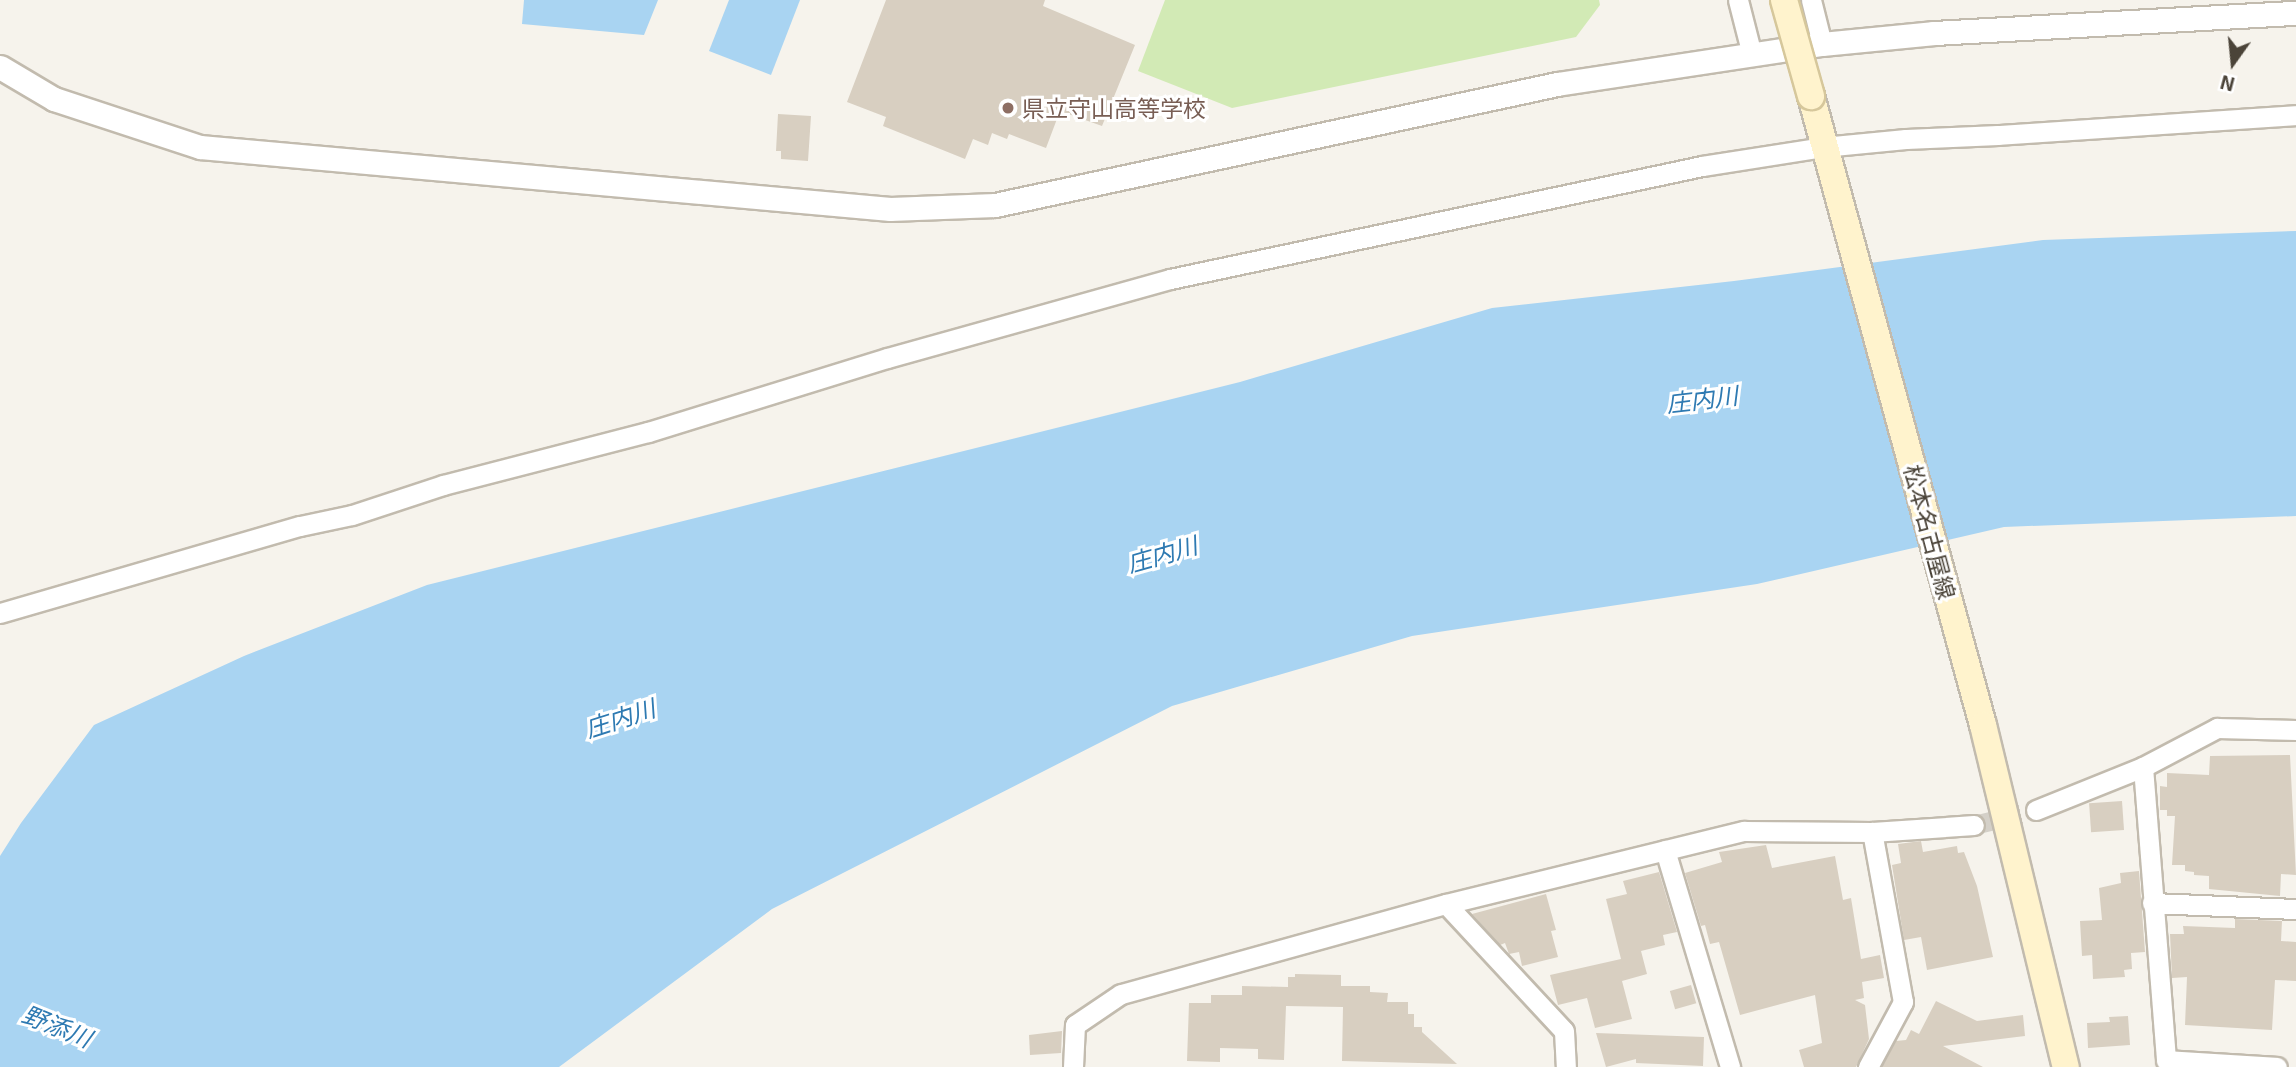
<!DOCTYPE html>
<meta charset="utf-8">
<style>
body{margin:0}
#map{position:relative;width:2296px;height:1067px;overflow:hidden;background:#f6f3ec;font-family:"Exo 2","Noto Sans JP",sans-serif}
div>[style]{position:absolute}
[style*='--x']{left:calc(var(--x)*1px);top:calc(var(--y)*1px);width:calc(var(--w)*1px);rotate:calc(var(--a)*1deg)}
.green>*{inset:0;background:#d2eab5}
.water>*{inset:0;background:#a9d4f2}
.building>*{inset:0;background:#d8cfc1;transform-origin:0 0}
.minor-tunnel>*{height:19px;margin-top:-9.5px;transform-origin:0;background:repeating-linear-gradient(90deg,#d4d0c8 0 19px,transparent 0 29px)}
.roads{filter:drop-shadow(2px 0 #c2bbae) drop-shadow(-2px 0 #c2bbae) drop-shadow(0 2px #c2bbae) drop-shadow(0 -2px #c2bbae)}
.minor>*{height:19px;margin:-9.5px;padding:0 9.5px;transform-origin:9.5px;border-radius:9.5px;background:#fff}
.tertiary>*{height:23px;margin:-11.5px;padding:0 11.5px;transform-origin:11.5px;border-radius:11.5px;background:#fff}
.secondary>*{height:26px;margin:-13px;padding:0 13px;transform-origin:13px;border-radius:13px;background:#fff3cd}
.bridges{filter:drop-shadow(2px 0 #d6c79b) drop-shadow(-2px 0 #d6c79b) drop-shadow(0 2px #d6c79b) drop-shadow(0 -2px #d6c79b)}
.secondary-bridge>*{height:26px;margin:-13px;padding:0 13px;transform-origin:13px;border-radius:13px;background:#fff3cd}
.dots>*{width:19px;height:19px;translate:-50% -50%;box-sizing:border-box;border:4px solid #fff;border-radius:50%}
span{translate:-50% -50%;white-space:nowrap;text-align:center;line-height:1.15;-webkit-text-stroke:6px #fff;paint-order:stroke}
.education-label{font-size:23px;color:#785e54}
.left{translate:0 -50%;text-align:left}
.street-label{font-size:23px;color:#4b4439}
.water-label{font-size:24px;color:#2e7ab2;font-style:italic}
.north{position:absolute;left:2198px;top:28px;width:70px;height:70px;-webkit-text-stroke:5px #fff;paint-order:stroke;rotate:195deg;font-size:19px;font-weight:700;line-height:28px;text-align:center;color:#4b4439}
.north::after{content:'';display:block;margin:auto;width:24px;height:32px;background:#4b4439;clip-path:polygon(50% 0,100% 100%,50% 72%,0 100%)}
</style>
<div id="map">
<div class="green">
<i style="clip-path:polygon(1165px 0,1599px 0,1600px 5px,1576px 37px,1232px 108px,1138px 71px)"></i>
</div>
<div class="water">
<i style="clip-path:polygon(524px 0,658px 0,644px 35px,522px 24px)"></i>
<i style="clip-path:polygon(729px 0,800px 0,771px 75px,709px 51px)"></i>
<i style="clip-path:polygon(2296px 231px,2296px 516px,2004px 527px,1757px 584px,1412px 636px,1172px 706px,772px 909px,559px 1067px,0 1067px,0 856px,21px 823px,94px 725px,244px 656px,427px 585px,1240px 382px,1492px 308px,1734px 281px,2043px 240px)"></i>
</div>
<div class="building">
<i style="clip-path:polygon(886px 0,1045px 0,1043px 6px,1135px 45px,1102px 126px,1060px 111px,1046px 148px,1009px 134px,1007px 139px,992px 133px,988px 145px,973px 139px,965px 159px,883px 126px,886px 117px,847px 102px)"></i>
<i style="clip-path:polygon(778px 114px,811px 116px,808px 161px,781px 159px,781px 151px,776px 151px)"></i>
<i style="clip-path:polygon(2290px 755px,2296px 875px,2281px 874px,2280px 896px,2209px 889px,2209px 876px,2194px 875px,2194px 872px,2185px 871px,2185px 865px,2172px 865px,2175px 816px,2167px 816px,2167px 810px,2160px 810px,2160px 786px,2167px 787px,2167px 773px,2209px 775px,2210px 756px)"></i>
<i style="left:2122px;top:801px;width:29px;height:33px;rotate:86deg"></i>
<i style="clip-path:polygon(1921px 841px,1923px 852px,1957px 846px,1958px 853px,1964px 852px,1977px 886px,1993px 957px,1927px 970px,1921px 937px,1904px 940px,1892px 865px,1901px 863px,1898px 844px)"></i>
<i style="clip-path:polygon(1766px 845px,1772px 868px,1835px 856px,1843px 900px,1851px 898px,1861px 959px,1880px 955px,1884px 978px,1862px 982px,1864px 998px,1855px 1000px,1865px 1005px,1869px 1039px,1856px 1067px,1804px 1067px,1799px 1050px,1822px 1043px,1815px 995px,1740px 1015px,1719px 942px,1710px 944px,1705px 925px,1701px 926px,1685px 873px,1722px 862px,1719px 852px)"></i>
<i style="clip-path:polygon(2139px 871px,2145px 952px,2131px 953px,2132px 969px,2124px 970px,2125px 977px,2093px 979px,2092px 955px,2082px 956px,2080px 921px,2102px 920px,2099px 888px,2121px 883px,2120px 873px)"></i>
<i style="clip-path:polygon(1659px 872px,1677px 932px,1663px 935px,1665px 945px,1641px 951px,1647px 974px,1622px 981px,1632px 1019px,1595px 1028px,1587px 998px,1558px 1005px,1550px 975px,1621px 959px,1606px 899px,1627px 894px,1623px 881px)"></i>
<i style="clip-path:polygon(1546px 894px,1556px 930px,1551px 931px,1558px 957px,1522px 966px,1519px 952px,1509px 954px,1505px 943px,1500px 945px,1472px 914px)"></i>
<i style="clip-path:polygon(2235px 919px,2282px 921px,2281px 941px,2296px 942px,2296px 981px,2275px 980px,2272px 1030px,2185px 1025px,2187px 977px,2172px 978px,2170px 934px,2184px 934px,2183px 926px,2235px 928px)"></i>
<i style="clip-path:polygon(1295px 974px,1341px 975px,1341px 986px,1370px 986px,1370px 992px,1388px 993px,1387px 1002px,1408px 1002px,1408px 1014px,1414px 1014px,1414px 1027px,1422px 1027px,1422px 1032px,1457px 1064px,1342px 1061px,1343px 1007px,1286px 1006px,1284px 1060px,1258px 1059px,1258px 1049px,1220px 1048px,1220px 1062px,1187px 1061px,1189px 1003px,1211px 1003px,1211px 995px,1242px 995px,1242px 986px,1288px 987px,1288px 977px,1295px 977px)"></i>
<i style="left:1691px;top:985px;width:19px;height:22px;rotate:74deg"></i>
<i style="clip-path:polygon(1936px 1001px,1977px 1021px,2023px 1015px,2025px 1036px,1943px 1046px,1983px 1067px,1882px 1067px,1896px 1041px,1906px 1040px,1911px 1030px,1919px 1034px)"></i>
<i style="clip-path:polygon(2128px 1016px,2130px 1045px,2088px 1048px,2087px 1023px,2110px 1022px,2109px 1017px)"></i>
<i style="clip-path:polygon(1062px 1031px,1061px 1053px,1030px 1055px,1029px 1035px)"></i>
<i style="clip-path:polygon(1596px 1033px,1704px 1037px,1703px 1066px,1636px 1063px,1636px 1059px,1606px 1067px)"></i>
</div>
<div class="minor-tunnel">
<i style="--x:1974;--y:825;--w:64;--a:-13.6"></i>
</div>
<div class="roads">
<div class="minor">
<i style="--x:1738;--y:0;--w:57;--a:75.7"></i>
<i style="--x:1811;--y:0;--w:45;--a:76"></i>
<i style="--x:0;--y:613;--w:312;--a:-16.2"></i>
<i style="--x:300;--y:526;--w:53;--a:-11.9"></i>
<i style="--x:352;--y:515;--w:96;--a:-18.2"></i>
<i style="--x:443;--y:485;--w:212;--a:-14.5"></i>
<i style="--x:648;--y:432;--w:250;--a:-17.2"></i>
<i style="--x:887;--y:358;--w:294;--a:-15.6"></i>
<i style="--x:1170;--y:279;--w:544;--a:-11.99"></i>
<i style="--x:1702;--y:166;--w:122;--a:-8.9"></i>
<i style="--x:1823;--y:147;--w:83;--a:-5.5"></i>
<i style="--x:1906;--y:139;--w:92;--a:-2.5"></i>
<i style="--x:1998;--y:135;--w:299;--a:-3.8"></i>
<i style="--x:2143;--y:767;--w:294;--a:85.5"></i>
<i style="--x:2166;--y:1060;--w:111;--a:3.6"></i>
<i style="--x:2036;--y:810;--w:115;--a:-21.9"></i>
<i style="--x:2143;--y:767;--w:84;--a:-27.8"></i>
<i style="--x:2217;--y:728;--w:79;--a:1.5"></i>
<i style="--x:1665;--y:850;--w:227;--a:73.3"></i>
<i style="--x:2152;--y:903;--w:144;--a:2.4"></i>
<i style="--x:1446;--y:904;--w:173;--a:47.1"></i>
<i style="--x:1564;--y:1031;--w:36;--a:87"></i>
<i style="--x:1073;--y:1067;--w:42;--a:-87.3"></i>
<i style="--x:1075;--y:1025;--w:55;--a:-34"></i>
<i style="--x:1121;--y:994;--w:337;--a:-15.5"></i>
<i style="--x:1446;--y:904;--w:307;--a:-13.8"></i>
<i style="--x:1744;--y:831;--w:128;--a:0.4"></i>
<i style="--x:1872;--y:832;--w:102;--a:-3.9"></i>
<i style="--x:1868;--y:1067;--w:74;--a:-61.7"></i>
<i style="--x:1903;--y:1002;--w:173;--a:-100.3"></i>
</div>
<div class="tertiary">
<i style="--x:0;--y:67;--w:63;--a:30.7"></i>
<i style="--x:54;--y:99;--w:154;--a:18.2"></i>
<i style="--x:200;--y:147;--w:693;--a:5.13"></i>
<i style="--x:890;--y:209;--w:105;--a:-2.2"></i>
<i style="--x:995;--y:205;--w:575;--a:-12.15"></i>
<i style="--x:1557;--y:84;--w:268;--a:-8.6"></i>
<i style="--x:1822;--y:44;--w:113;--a:-5.6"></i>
<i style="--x:1934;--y:33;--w:363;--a:-3.2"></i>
</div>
<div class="secondary">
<i style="--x:1811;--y:96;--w:652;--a:74.71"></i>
<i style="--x:1983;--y:725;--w:352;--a:76.4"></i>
</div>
</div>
<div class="bridges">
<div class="secondary-bridge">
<i style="--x:1784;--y:0;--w:100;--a:74.3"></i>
</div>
</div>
<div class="dots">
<i style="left:1008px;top:108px;background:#8d6e63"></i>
</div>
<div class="education-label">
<span class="left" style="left:1022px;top:108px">県立守山高等学校</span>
</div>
<div class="street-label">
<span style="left:1930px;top:532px;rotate:75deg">松本名古屋線</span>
</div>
<div class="water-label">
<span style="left:1702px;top:399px;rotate:-7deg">庄内川</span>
<span style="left:1162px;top:554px;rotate:-16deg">庄内川</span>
<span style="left:620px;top:718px;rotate:-18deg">庄内川</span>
<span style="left:57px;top:1026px;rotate:22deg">野添川</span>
</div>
<div class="north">N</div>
</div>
